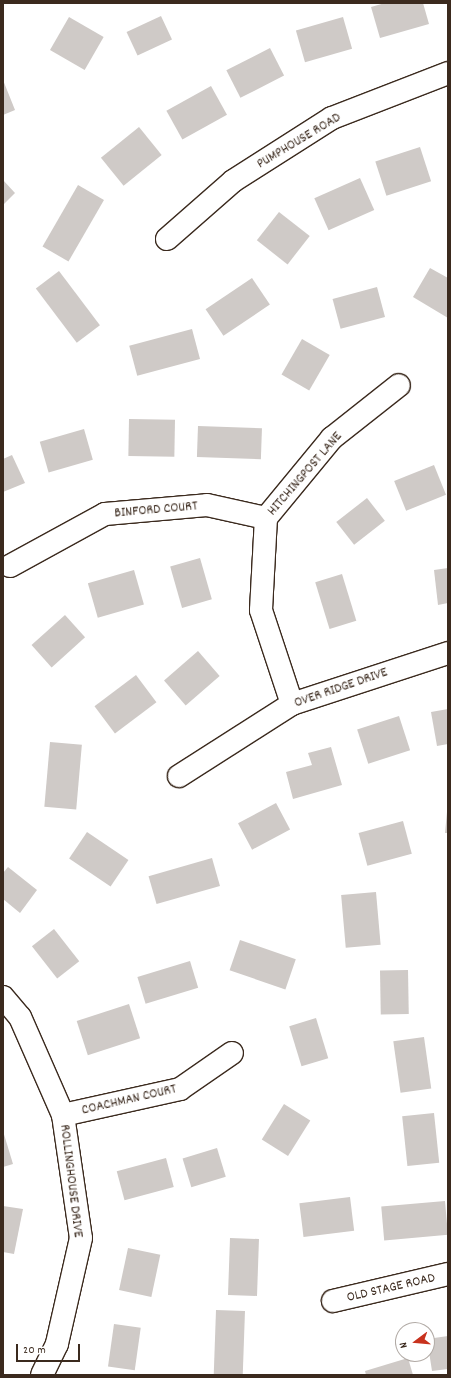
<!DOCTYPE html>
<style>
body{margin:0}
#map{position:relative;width:451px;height:1378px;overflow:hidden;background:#fff;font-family:Dekko,sans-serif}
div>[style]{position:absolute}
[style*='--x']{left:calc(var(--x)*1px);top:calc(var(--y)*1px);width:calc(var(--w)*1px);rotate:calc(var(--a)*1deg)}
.building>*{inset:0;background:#cfcac7;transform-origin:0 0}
.roads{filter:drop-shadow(1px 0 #3b2a1e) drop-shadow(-1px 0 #3b2a1e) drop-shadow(0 1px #3b2a1e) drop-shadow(0 -1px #3b2a1e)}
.minor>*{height:22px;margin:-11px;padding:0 11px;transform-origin:11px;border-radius:11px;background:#fff}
span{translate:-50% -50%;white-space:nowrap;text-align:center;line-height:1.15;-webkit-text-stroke:3px #fff;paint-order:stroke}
.street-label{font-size:14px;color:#3b2a1e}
.frame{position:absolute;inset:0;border:4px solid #3b2a1e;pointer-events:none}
.north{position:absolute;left:395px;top:1322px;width:40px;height:40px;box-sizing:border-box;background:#fff;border:1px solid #b1aaa5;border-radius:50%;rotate:254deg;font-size:11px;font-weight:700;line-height:16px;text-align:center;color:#3b2a1e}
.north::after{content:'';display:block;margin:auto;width:14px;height:18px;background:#c8321e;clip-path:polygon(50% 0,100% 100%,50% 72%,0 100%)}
.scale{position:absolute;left:16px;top:1344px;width:64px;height:18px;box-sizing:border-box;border:2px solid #3b2a1e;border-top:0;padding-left:5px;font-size:12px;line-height:14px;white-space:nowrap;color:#3b2a1e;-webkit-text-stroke:3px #fff;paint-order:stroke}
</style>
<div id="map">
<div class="building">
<i style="clip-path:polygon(385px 3px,423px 3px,429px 24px,380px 38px,371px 7px)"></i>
<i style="left:161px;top:16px;width:26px;height:38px;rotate:65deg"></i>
<i style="left:69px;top:17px;width:40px;height:38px;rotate:30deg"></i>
<i style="left:343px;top:17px;width:33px;height:49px;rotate:74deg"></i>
<i style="left:270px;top:48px;width:31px;height:49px;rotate:63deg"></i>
<i style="clip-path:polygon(3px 80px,15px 110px,3px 115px)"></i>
<i style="left:211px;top:86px;width:33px;height:51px;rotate:61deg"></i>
<i style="left:139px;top:127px;width:36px;height:49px;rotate:51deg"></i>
<i style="left:420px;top:147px;width:36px;height:47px;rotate:72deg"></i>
<i style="left:360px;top:178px;width:35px;height:50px;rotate:66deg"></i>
<i style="clip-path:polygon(3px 180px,15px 193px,3px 205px)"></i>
<i style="left:78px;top:185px;width:30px;height:71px;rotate:30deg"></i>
<i style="left:279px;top:212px;width:39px;height:36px;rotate:38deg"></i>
<i style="clip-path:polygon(430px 268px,448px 278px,448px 318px,413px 297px)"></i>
<i style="left:59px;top:271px;width:68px;height:29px;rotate:53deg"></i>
<i style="left:252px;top:278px;width:32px;height:56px;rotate:56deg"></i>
<i style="left:377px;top:287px;width:31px;height:46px;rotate:75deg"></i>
<i style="left:192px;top:329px;width:31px;height:65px;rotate:75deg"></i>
<i style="left:302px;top:339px;width:32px;height:41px;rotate:30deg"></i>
<i style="left:129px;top:419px;width:46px;height:37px;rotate:1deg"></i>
<i style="left:198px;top:426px;width:64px;height:31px;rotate:2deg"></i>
<i style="left:84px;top:429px;width:32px;height:46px;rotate:74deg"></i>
<i style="clip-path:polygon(12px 455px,25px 483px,3px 492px,3px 459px)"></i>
<i style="left:434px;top:465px;width:32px;height:43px;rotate:68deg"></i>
<i style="left:367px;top:498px;width:29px;height:39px;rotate:52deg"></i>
<i style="left:200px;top:558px;width:43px;height:31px;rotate:74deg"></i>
<i style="clip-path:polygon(448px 568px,448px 603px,438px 605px,434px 570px)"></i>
<i style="left:134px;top:570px;width:36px;height:48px;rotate:74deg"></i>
<i style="left:342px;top:574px;width:49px;height:28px;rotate:73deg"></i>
<i style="left:65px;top:615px;width:30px;height:45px;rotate:48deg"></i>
<i style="left:198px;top:651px;width:33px;height:45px;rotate:49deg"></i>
<i style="left:136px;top:675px;width:34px;height:52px;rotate:53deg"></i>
<i style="clip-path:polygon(448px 709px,448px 744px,437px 746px,431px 712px)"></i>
<i style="left:399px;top:716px;width:36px;height:44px;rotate:72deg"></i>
<i style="left:50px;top:742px;width:32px;height:65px;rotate:5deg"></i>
<i style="clip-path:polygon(331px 747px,342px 785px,293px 799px,286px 772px,312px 765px,308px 753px)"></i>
<i style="left:276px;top:803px;width:30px;height:43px;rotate:62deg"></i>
<i style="clip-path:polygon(447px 812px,448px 812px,448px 833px,445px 833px)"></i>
<i style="left:403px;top:821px;width:34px;height:46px;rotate:75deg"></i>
<i style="left:87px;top:832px;width:50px;height:32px;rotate:34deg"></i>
<i style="left:212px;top:858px;width:29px;height:66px;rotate:74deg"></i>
<i style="clip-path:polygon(8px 867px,37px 890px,20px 913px,3px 899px,3px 873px)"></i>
<i style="left:376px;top:892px;width:53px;height:35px;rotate:85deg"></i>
<i style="left:54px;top:929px;width:41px;height:28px;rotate:52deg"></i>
<i style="left:240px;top:940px;width:59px;height:32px;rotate:19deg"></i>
<i style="left:190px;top:961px;width:28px;height:55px;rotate:73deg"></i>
<i style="left:408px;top:970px;width:44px;height:28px;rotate:89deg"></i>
<i style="left:129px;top:1004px;width:36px;height:55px;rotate:72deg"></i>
<i style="left:316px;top:1018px;width:42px;height:28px;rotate:73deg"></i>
<i style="left:424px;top:1037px;width:52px;height:31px;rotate:82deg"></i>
<i style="left:284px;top:1104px;width:31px;height:42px;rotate:32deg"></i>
<i style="left:434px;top:1113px;width:50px;height:32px;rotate:84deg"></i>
<i style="clip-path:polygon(3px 1131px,13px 1164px,3px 1167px)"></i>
<i style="left:217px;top:1148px;width:30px;height:36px;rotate:73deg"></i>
<i style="left:166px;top:1158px;width:30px;height:51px;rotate:75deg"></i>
<i style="left:350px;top:1197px;width:34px;height:51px;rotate:83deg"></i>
<i style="left:445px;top:1201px;width:34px;height:64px;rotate:85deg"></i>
<i style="clip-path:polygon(3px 1206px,23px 1209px,14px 1254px,3px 1252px)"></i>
<i style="left:230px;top:1238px;width:29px;height:57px;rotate:2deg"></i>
<i style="left:128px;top:1248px;width:33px;height:43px;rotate:12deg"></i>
<i style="left:216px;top:1310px;width:29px;height:65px;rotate:2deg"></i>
<i style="left:114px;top:1324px;width:27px;height:43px;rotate:8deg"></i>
<i style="clip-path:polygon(448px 1336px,448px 1369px,432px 1371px,427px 1339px)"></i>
<i style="clip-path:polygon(408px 1358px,413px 1375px,366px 1375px,365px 1371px)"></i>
</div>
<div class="roads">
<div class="minor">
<i style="--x:167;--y:239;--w:88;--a:-41.3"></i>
<i style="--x:233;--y:181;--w:117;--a:-32.5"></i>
<i style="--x:332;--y:118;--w:124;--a:-21.2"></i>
<i style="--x:10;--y:566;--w:108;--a:-28.7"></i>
<i style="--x:105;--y:514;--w:102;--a:-5"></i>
<i style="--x:207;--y:505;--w:60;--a:12.4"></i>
<i style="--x:292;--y:704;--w:99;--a:-108.3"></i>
<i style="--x:261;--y:610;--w:92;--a:-86.9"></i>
<i style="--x:266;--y:518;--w:104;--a:-50.5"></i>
<i style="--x:332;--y:438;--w:85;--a:-38.3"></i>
<i style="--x:179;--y:776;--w:134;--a:-32.5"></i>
<i style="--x:292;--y:704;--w:164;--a:-18.1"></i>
<i style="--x:3;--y:997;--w:26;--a:50"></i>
<i style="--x:20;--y:1017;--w:107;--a:66.3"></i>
<i style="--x:63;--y:1115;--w:124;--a:81.7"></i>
<i style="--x:81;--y:1238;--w:109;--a:102.8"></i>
<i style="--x:57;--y:1344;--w:34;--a:116"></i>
<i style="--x:63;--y:1115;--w:120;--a:-12.5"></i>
<i style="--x:180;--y:1089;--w:63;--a:-34.7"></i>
<i style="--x:333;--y:1301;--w:118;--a:-13.2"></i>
</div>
</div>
<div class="street-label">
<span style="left:299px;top:141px;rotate:-31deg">PUMPHOUSE ROAD</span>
<span style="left:305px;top:474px;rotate:-49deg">HITCHINGPOST LANE</span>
<span style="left:156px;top:510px;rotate:-5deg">BINFORD COURT</span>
<span style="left:341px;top:688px;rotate:-19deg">OVER RIDGE DRIVE</span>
<span style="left:129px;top:1100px;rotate:-13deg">COACHMAN COURT</span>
<span style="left:71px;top:1181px;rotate:83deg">ROLLINGHOUSE DRIVE</span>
<span style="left:391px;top:1288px;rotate:-13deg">OLD STAGE ROAD</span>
</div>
<div class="frame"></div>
<div class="north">N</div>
<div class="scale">20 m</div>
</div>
